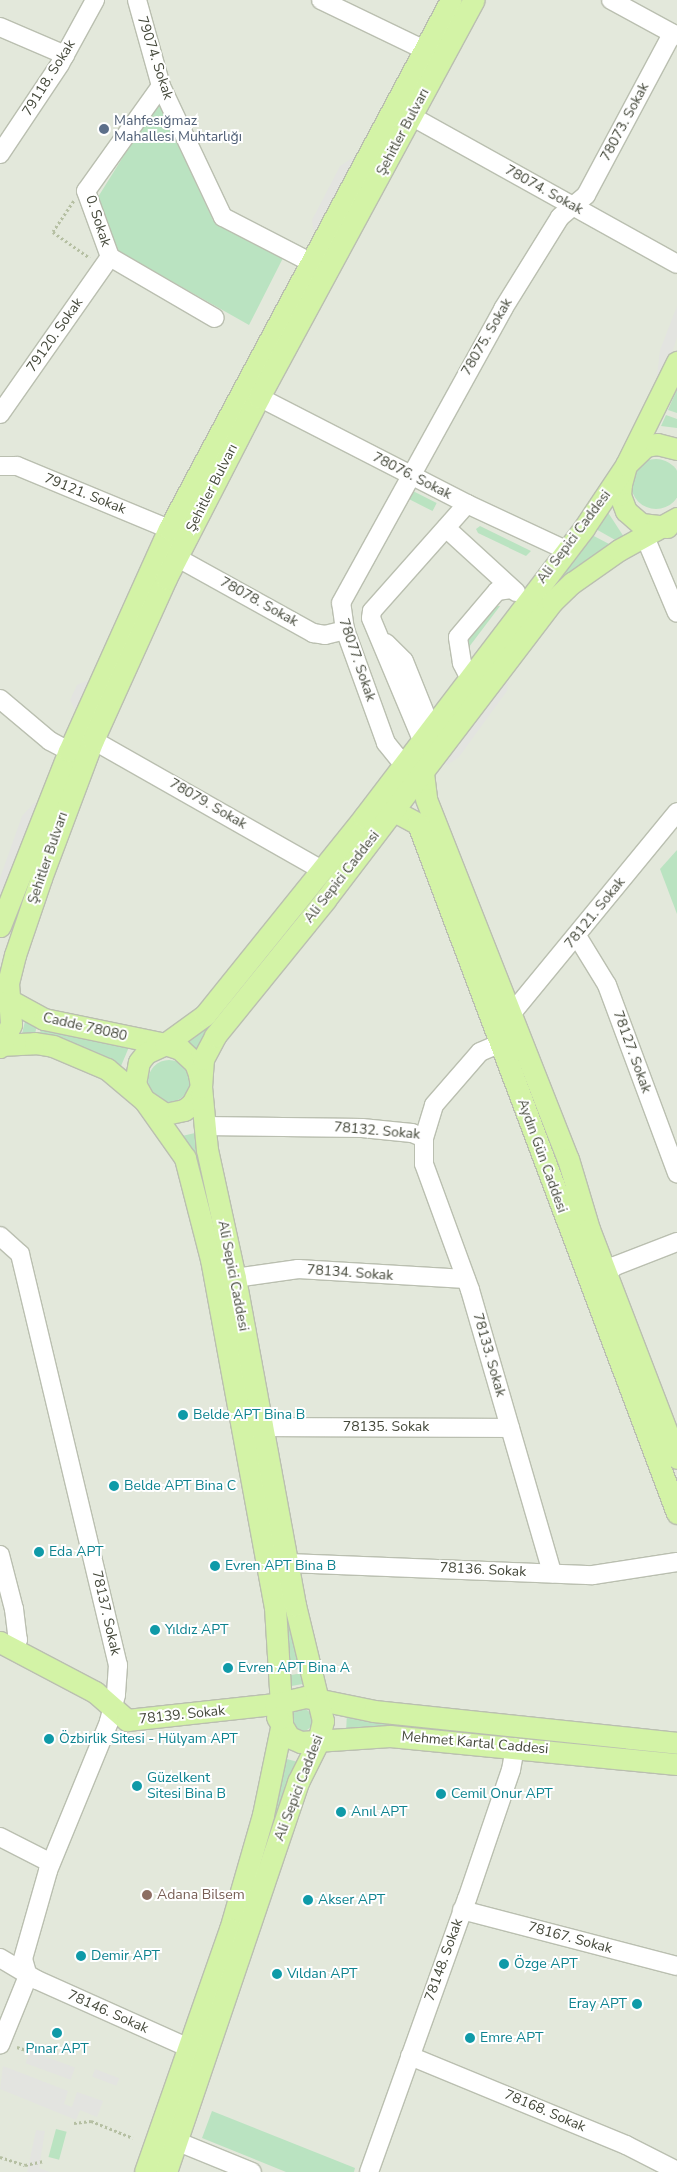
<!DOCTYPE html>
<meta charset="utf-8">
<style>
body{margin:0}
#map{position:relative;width:677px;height:2172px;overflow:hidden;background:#f1f4ec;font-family:"Nunito Sans",sans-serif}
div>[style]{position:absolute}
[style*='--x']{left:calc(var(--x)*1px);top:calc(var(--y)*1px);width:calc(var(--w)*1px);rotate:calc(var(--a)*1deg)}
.residential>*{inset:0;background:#e3e8db;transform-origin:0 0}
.green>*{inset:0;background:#bae3c1;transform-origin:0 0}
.round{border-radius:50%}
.parking>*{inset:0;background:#e3e4e0;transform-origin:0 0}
.path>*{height:2.5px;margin-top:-1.25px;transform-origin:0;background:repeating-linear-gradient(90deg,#b5bfa2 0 2.5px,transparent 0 5px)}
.roads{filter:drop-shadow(1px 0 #babfb0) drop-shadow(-1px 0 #babfb0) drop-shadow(0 1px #babfb0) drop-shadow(0 -1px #babfb0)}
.minor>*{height:18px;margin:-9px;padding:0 9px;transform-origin:9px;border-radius:9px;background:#fff}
.major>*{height:21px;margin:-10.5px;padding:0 10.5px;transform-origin:10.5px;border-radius:10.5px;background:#d3f3a6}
.dots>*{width:14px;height:14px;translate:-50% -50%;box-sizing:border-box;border:2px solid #fff;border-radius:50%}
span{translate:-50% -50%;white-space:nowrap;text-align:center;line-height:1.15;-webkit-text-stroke:4px #fff;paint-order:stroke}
.street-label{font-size:14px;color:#44483a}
.service-label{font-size:14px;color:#4e5e75}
.left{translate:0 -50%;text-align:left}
.culture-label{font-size:14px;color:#0d838f}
.right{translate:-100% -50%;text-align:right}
.education-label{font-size:14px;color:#785e54}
</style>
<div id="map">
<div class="residential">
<i style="left:0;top:0;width:677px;height:2172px"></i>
</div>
<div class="green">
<i style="clip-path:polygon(158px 101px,213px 220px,283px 258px,249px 325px,118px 251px,98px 197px)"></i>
<i style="clip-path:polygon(677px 389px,677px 413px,668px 410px)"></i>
<i style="clip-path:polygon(666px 415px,677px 419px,677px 428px,661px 426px)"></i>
<i class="round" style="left:631px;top:459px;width:50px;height:50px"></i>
<i style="left:409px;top:489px;width:31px;height:9px;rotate:27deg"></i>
<i style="clip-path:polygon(607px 511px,624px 537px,617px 541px,594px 528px)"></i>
<i style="clip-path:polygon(480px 526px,531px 551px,526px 556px,478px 533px,476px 529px)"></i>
<i style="clip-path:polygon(590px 534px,611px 545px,529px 613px)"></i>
<i style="clip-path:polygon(496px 606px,500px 606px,469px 647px,468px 636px)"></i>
<i style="clip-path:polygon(677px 850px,677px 914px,660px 869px)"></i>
<i style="clip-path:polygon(25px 1021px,37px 1025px,35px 1034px,22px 1034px)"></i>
<i style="clip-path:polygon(41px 1027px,129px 1047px,121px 1066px,86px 1049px,40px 1035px)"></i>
<i style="clip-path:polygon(204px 1028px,209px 1033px,198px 1053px,186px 1041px)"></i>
<i class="round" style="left:148px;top:1060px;width:42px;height:42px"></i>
<i style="clip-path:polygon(195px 1133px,200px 1150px,191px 1154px,182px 1136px)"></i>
<i style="clip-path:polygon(277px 1545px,301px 1668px,294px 1670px,288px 1669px)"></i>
<i style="left:302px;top:1673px;width:11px;height:14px;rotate:80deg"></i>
<i class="round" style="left:291px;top:1709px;width:22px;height:22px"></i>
<i style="clip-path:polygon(347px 1714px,677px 1751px,677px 1757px,346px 1731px)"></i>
<i style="clip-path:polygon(283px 1758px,298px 1762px,273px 1828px,269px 1827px)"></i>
<i style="clip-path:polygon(212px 2111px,355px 2168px,354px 2172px,286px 2172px,202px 2138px)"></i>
<i style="left:56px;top:2129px;width:11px;height:29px;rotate:15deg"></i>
</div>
<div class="parking">
<i style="clip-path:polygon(354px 157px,356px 159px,317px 232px,313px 229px,312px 220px,340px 166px)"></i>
<i style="clip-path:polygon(677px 306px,677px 337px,668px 367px,656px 383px,660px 350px)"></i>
<i style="clip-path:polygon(508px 674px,507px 691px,459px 757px,447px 765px,442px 761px)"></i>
<i style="clip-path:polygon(86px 681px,90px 683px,77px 714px,70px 700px,77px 685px)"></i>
<i style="clip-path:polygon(34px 803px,38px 804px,0 908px,0 878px,22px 816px)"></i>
<i style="left:30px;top:2051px;width:48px;height:13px;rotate:20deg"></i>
<i style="clip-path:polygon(3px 2066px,68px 2091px,64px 2104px,72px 2107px,77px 2092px,103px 2101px,97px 2117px,80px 2110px,76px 2120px,0 2089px)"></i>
<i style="left:95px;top:2069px;width:26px;height:8px;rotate:21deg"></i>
<i style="clip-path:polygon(36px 2130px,45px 2131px,39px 2168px,50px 2172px,27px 2172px)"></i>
</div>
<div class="path">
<i style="--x:74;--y:201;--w:37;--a:124"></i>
<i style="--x:53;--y:232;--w:45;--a:35.1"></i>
<i style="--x:17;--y:2047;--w:9;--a:18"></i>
<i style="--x:74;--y:2123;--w:17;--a:-7"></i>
<i style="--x:91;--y:2121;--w:45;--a:22"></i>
<i style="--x:0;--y:2157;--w:26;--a:18"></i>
<i style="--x:25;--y:2165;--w:19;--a:-12"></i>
</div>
<div class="roads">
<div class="minor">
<i style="--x:137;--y:0;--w:89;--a:74.4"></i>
<i style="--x:161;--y:86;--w:145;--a:64.7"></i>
<i style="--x:223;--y:217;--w:98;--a:27.3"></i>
<i style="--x:321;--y:0;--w:115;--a:25.7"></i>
<i style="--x:611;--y:0;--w:75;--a:28.6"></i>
<i style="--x:0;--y:27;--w:71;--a:23.3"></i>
<i style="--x:161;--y:86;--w:129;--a:125.5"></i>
<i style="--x:86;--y:191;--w:70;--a:70"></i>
<i style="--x:110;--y:257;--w:121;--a:30.2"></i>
<i style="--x:411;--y:116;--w:304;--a:29.1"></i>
<i style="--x:0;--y:154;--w:108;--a:-56.3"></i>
<i style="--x:60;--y:64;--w:73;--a:-61.3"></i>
<i style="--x:259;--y:397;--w:234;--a:27.2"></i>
<i style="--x:467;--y:504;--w:111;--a:25"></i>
<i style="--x:0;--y:414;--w:192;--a:-55"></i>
<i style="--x:0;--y:466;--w:17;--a:0"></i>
<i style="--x:17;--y:466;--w:165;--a:22.5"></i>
<i style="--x:446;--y:528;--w:95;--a:42.4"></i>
<i style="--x:645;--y:537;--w:82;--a:67.2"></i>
<i style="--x:176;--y:557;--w:157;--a:29"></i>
<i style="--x:313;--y:633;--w:12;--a:9"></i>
<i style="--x:325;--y:635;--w:21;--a:-14"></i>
<i style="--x:386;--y:643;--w:25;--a:45"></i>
<i style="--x:404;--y:661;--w:72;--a:68.1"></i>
<i style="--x:469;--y:677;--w:16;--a:-117"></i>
<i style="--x:462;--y:663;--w:26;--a:-99"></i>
<i style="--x:458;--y:637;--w:60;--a:-49.7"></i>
<i style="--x:497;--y:591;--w:14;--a:-8"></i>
<i style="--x:0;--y:699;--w:65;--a:40"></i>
<i style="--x:50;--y:741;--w:21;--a:28"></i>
<i style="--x:93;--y:740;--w:263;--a:29.6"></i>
<i style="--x:422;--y:740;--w:132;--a:-112.7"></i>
<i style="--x:371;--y:618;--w:7;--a:-82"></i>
<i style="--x:372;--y:611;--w:143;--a:-48.4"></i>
<i style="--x:403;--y:764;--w:27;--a:-129"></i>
<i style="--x:386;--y:743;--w:120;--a:-109.9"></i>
<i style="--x:345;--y:630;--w:27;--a:-98"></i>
<i style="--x:341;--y:603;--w:336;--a:-61.1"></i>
<i style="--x:503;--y:309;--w:108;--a:-58.2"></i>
<i style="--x:560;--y:217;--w:34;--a:-40"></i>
<i style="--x:586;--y:195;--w:183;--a:-61.9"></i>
<i style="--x:577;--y:936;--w:57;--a:58.5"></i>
<i style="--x:607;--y:985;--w:201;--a:69.6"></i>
<i style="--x:512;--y:1013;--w:260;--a:-50.6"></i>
<i style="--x:204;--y:1126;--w:158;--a:0.7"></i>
<i style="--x:362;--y:1128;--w:50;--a:5.7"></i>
<i style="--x:412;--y:1133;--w:13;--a:23"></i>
<i style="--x:424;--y:1138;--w:34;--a:-73"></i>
<i style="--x:434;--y:1105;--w:70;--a:-49"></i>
<i style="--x:480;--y:1052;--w:23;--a:-23"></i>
<i style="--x:424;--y:1138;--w:26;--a:90"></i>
<i style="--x:424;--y:1164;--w:134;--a:69.9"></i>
<i style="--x:470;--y:1290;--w:295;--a:73.8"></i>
<i style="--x:0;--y:1236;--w:27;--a:42"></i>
<i style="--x:20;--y:1254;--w:423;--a:76.6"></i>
<i style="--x:118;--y:1665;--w:30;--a:94"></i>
<i style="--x:116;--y:1695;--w:28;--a:105"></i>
<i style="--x:109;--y:1722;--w:161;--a:112.3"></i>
<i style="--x:48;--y:1871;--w:91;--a:105.9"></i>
<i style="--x:23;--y:1959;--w:18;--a:74"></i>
<i style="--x:28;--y:1976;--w:74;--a:112.1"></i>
<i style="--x:606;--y:1275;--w:13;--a:-45"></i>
<i style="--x:615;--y:1266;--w:66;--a:-21.2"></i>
<i style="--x:235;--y:1278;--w:64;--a:-8.1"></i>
<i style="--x:298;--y:1269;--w:168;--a:3.4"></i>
<i style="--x:263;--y:1427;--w:247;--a:0.2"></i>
<i style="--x:0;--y:1555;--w:56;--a:75.5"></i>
<i style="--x:14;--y:1609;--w:31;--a:83"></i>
<i style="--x:18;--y:1640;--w:10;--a:119"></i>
<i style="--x:288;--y:1563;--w:305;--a:2.3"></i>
<i style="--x:593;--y:1575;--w:85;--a:-8.8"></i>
<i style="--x:0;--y:1837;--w:57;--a:27"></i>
<i style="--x:462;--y:1910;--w:222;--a:14.6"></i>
<i style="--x:0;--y:1958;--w:43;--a:30.7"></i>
<i style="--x:37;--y:1980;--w:167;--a:24.1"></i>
<i style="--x:410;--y:2056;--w:234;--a:22.4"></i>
<i style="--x:626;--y:2145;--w:57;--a:27"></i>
<i style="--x:176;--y:2141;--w:82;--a:22.2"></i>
<i style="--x:369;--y:2172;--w:290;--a:-70.3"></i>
<i style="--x:467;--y:1899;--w:136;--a:-71.2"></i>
<i style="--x:511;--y:1770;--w:23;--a:-80"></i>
</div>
<div class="major">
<i style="--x:667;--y:527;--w:26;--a:-173"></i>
<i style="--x:641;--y:524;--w:20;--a:-139"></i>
<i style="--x:626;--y:511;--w:17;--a:-111"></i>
<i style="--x:620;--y:495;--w:11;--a:-85"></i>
<i style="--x:621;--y:484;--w:20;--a:-75"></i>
<i style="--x:626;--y:465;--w:28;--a:-44"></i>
<i style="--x:646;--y:446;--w:11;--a:-10"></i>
<i style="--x:657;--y:444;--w:21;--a:14"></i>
<i style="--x:423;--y:773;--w:26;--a:83"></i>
<i style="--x:426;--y:799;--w:387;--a:68.5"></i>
<i style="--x:568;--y:1159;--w:73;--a:73.3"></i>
<i style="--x:589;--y:1229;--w:245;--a:69"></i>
<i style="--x:394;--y:811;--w:27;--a:28"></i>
<i style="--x:418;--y:824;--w:736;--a:69.4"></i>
<i style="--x:0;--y:926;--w:188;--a:-68.5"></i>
<i style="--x:69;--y:751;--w:243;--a:-65.8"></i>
<i style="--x:169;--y:529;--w:599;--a:-61.94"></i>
<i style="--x:0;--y:995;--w:50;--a:28.6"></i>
<i style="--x:44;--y:1019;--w:124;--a:11.7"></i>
<i style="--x:165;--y:1044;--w:16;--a:18"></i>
<i style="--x:180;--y:1049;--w:21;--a:43"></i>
<i style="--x:195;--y:1063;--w:12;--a:70"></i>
<i style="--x:199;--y:1074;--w:13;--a:81"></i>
<i style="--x:201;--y:1087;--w:19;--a:118"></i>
<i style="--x:192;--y:1104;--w:10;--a:143"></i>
<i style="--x:184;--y:1110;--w:19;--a:168"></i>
<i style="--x:165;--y:1114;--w:25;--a:-146"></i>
<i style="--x:144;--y:1100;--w:18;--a:-119"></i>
<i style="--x:135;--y:1084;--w:22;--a:-80"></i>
<i style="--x:139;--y:1062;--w:11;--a:-52"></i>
<i style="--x:146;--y:1053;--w:21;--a:-25"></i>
<i style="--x:165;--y:1044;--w:49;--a:-35.9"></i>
<i style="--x:205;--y:1015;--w:254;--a:-51.2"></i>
<i style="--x:364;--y:817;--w:363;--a:-52.7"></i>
<i style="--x:584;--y:528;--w:76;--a:-56.3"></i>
<i style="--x:626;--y:465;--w:115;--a:-63.7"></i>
<i style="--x:0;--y:1045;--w:35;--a:-3"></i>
<i style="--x:35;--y:1043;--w:18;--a:9"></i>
<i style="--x:53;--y:1046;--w:59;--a:23.1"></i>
<i style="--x:107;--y:1069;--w:48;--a:40"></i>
<i style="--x:144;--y:1100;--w:71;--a:54.7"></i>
<i style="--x:185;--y:1158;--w:104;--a:75.6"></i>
<i style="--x:211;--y:1259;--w:354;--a:79.6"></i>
<i style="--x:275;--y:1607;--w:116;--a:86.5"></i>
<i style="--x:282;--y:1723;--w:94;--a:101.7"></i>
<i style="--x:263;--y:1815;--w:119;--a:106.1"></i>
<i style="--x:230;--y:1929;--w:257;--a:109.3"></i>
<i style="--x:0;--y:1047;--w:25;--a:-64"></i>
<i style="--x:11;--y:1024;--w:41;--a:-94.2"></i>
<i style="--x:8;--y:983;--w:29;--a:-76"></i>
<i style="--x:15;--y:955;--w:81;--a:-71.3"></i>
<i style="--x:41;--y:878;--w:147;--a:-69.4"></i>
<i style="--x:93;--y:740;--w:178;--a:-65.7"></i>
<i style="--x:166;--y:578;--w:203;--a:-62.8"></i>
<i style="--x:259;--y:397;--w:451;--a:-61.6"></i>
<i style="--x:0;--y:1642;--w:107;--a:27.8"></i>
<i style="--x:95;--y:1692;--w:43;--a:41.2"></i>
<i style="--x:127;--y:1720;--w:149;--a:-6.2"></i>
<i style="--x:275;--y:1704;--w:32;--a:-13"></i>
<i style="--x:306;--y:1697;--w:69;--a:11.6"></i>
<i style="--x:374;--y:1711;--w:305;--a:6"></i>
<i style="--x:277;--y:1717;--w:23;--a:59"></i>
<i style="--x:289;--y:1737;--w:13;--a:23"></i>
<i style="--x:301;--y:1742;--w:89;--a:-3.9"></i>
<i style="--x:390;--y:1736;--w:288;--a:5.6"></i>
<i style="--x:166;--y:2172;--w:412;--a:-71.3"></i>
<i style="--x:298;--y:1782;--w:45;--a:-63.4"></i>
<i style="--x:318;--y:1742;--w:22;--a:-77"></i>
<i style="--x:323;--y:1721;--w:119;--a:-103.6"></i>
<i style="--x:295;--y:1605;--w:332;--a:-100.4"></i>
<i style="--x:235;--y:1278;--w:131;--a:-102.3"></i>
<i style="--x:207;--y:1150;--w:63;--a:-95.4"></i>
<i style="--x:201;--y:1087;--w:28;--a:-86"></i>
<i style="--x:203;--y:1059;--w:26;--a:-62"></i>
<i style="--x:215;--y:1036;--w:175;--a:-51"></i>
<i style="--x:325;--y:900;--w:375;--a:-52.7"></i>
<i style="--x:552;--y:602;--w:28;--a:-44"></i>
<i style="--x:572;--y:583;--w:57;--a:-35.1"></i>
<i style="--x:619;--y:550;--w:66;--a:-28.9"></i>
</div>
</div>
<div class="dots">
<i style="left:104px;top:129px;background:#5c6f8a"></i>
<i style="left:183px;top:1415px;background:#0f9aa8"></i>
<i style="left:114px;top:1486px;background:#0f9aa8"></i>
<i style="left:39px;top:1552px;background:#0f9aa8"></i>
<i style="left:215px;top:1566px;background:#0f9aa8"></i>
<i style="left:155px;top:1630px;background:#0f9aa8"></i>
<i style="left:228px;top:1668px;background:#0f9aa8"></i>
<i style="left:49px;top:1739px;background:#0f9aa8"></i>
<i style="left:137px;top:1786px;background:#0f9aa8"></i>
<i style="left:441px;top:1794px;background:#0f9aa8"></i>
<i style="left:341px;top:1812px;background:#0f9aa8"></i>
<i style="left:147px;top:1895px;background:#8d6e63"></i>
<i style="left:308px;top:1900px;background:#0f9aa8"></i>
<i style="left:81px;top:1956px;background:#0f9aa8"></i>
<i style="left:504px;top:1964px;background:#0f9aa8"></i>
<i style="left:277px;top:1974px;background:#0f9aa8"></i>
<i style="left:637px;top:2004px;background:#0f9aa8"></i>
<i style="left:57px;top:2033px;background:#0f9aa8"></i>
<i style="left:470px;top:2038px;background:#0f9aa8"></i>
</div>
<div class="street-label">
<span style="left:155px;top:58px;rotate:72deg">79074. Sokak</span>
<span style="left:49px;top:78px;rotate:-58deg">79118. Sokak</span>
<span style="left:625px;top:122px;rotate:-62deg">78073. Sokak</span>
<span style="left:403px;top:132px;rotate:-62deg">Şehitler Bulvarı</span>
<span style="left:544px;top:190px;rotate:29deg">78074. Sokak</span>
<span style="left:98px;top:221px;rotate:72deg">0. Sokak</span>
<span style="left:55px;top:335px;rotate:-55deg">79120. Sokak</span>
<span style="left:487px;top:337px;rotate:-60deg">78075. Sokak</span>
<span style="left:412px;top:476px;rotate:27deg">78076. Sokak</span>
<span style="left:212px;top:488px;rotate:-63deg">Şehitler Bulvarı</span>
<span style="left:85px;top:494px;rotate:22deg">79121. Sokak</span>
<span style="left:574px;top:537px;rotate:-53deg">Ali Sepici Caddesi</span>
<span style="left:259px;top:602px;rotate:29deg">78078. Sokak</span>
<span style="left:357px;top:660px;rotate:71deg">78077. Sokak</span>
<span style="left:208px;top:804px;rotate:30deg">78079. Sokak</span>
<span style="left:48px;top:858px;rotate:-71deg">Şehitler Bulvarı</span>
<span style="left:342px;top:877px;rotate:-52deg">Ali Sepici Caddesi</span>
<span style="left:595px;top:913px;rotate:-51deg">78121. Sokak</span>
<span style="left:85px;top:1027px;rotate:13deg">Cadde 78080</span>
<span style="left:632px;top:1052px;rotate:70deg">78127. Sokak</span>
<span style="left:377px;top:1131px;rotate:5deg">78132. Sokak</span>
<span style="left:542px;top:1156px;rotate:70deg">Aydın Gün Caddesi</span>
<span style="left:350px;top:1273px;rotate:4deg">78134. Sokak</span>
<span style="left:233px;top:1276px;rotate:79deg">Ali Sepici Caddesi</span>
<span style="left:489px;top:1355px;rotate:74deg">78133. Sokak</span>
<span style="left:386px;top:1427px">78135. Sokak</span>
<span style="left:483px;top:1570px;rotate:3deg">78136. Sokak</span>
<span style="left:106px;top:1613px;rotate:77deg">78137. Sokak</span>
<span style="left:182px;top:1715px;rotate:-6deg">78139. Sokak</span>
<span style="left:475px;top:1743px;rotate:5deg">Mehmet Kartal Caddesi</span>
<span style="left:299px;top:1788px;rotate:-69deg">Ali Sepici Caddesi</span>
<span style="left:570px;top:1938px;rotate:15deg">78167. Sokak</span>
<span style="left:444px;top:1960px;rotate:-70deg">78148. Sokak</span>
<span style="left:108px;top:2012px;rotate:24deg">78146. Sokak</span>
<span style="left:545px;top:2111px;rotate:23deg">78168. Sokak</span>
</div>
<div class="service-label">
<span class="left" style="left:114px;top:129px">Mahfesığmaz<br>Mahallesi Muhtarlığı</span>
</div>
<div class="culture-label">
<span class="left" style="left:193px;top:1415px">Belde APT Bina B</span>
<span class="left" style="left:124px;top:1486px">Belde APT Bina C</span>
<span class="left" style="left:49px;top:1552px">Eda APT</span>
<span class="left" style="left:225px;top:1566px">Evren APT Bina B</span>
<span class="left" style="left:165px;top:1630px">Yıldız APT</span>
<span class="left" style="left:238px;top:1668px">Evren APT Bina A</span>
<span class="left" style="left:59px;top:1739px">Özbirlik Sitesi - Hülyam APT</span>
<span class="left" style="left:147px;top:1786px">Güzelkent<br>Sitesi Bina B</span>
<span class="left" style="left:451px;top:1794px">Cemil Onur APT</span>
<span class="left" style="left:351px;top:1812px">Anıl APT</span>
<span class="left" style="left:318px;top:1900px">Akser APT</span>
<span class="left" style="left:91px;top:1956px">Demir APT</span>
<span class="left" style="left:514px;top:1964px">Özge APT</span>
<span class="left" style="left:287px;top:1974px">Vıldan APT</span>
<span class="right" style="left:627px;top:2004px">Eray APT</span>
<span class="left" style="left:480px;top:2038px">Emre APT</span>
<span style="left:57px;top:2049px">Pınar APT</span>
</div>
<div class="education-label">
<span class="left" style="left:157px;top:1895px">Adana Bilsem</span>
</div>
</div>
